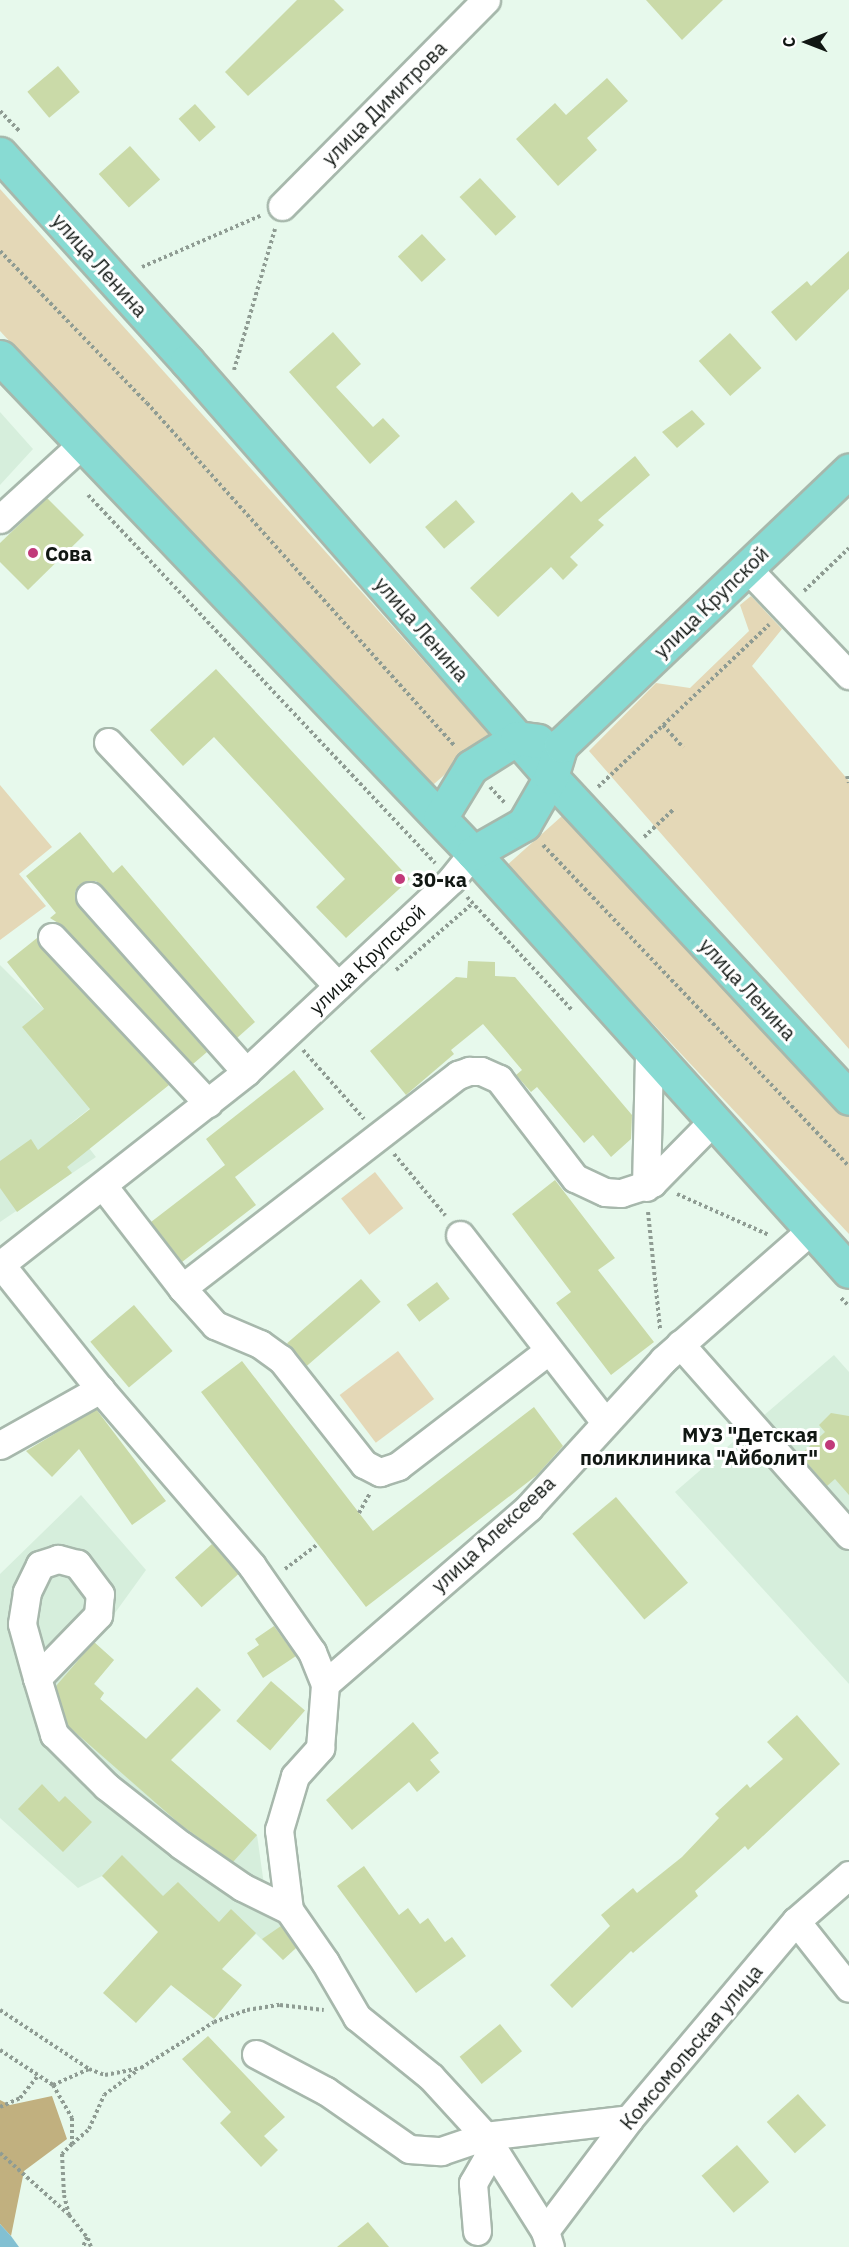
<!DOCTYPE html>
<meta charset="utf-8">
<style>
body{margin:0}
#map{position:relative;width:849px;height:2247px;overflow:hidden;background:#e7f9ec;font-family:"IBM Plex Sans",sans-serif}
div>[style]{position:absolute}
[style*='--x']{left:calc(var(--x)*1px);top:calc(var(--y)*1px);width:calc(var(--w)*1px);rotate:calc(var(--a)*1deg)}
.built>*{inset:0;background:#d6eedc}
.green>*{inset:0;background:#e4d8b7;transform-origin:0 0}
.forest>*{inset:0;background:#c1b07f}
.water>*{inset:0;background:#82c0d2}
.building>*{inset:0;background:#cadaa8;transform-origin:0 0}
.path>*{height:4px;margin-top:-2px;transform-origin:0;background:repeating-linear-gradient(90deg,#8f9c93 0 3px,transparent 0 6px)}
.roads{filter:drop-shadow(2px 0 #a7b8ac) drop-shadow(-2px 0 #a7b8ac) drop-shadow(0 2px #a7b8ac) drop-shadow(0 -2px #a7b8ac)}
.minor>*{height:27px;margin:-13.5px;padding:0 13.5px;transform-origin:13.5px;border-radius:13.5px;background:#fff}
.major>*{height:33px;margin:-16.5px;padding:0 16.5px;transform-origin:16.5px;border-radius:16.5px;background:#88dbd3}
.dots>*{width:16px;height:16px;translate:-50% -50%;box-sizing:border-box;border:3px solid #fff;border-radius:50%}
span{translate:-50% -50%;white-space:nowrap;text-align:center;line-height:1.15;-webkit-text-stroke:6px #fff;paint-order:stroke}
.street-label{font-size:20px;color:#111713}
.poi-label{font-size:20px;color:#111713;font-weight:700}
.left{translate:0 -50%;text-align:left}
.right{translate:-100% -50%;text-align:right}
.north{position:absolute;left:777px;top:12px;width:60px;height:60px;-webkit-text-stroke:4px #fff;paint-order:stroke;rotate:270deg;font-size:16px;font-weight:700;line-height:24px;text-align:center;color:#111713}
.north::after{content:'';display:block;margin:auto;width:21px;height:27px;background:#111713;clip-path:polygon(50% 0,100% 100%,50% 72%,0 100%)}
</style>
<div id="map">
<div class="built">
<i style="clip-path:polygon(0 412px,33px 449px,0 485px)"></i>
<i style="clip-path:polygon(0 965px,44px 1009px,112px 1091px,70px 1124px,96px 1157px,0 1222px)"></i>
<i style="clip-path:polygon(834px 1355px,849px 1372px,849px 1684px,675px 1492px)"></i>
<i style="clip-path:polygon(81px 1495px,146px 1570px,94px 1642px,114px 1660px,94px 1683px,104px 1693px,100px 1699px,257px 1835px,268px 1913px,300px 1944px,283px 1960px,256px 1934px,225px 1965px,102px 1876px,78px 1888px,0 1818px,0 1574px)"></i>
</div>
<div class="green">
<i style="clip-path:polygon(0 189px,490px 735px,426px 791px,0 331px)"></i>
<i style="clip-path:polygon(751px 596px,782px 629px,752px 666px,849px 781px,849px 1049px,589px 751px,656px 683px,690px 688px,749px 631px,740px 605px)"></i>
<i style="clip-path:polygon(0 785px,52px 847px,19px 874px,46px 906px,0 940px)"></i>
<i style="clip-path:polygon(562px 816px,849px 1117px,849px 1234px,506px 866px)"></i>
<i style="left:375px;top:1172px;width:46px;height:43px;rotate:52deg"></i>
<i style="left:398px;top:1351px;width:60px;height:73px;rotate:53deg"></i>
</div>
<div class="forest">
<i style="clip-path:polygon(52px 2096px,67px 2139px,24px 2171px,11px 2236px,0 2224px,0 2100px,10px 2105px)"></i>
</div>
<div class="water">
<i style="clip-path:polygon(0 2224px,11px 2236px,19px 2247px,0 2247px)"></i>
</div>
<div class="building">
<i style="clip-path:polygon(297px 0,334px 0,344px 10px,248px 96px,225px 72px)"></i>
<i style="clip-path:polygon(646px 0,723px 0,682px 40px)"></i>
<i style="left:58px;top:66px;width:34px;height:40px;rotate:50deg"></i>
<i style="clip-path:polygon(607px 78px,628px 101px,587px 138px,597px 150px,558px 186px,516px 139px,555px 103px,566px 115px)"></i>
<i style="left:195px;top:104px;width:31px;height:22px;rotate:48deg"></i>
<i style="left:130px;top:146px;width:45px;height:42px;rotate:48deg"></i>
<i style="left:480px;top:178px;width:53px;height:28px;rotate:47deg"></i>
<i style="left:422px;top:234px;width:35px;height:33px;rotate:47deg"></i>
<i style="clip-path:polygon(849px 251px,849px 289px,796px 341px,771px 312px,807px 281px,811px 286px)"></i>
<i style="clip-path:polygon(333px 332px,361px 364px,336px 387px,373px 427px,383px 418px,400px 436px,370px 464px,289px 372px)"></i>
<i style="left:730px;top:333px;width:47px;height:42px;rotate:48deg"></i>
<i style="clip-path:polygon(692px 410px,705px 424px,677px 448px,662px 432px)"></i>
<i style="clip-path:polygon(635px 456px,650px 475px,598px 520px,604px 525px,570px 557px,578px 565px,563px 580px,551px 567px,498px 617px,470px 588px,572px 492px,581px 502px)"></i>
<i style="clip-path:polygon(47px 498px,84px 535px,28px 590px,0 562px,0 543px)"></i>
<i style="left:456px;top:500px;width:29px;height:41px;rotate:49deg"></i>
<i style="clip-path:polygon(216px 669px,410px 879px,346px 938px,316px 907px,345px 879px,214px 737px,183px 766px,150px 730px)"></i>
<i style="clip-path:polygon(80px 832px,113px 873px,122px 865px,255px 1022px,237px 1038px,96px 881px,79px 885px,75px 892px,78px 906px,207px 1052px,193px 1064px,63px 926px,50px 918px,56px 913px,26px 876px)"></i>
<i style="clip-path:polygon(37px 938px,41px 948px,169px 1085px,67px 1167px,72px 1173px,17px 1212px,0 1188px,0 1161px,31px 1139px,38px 1150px,90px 1109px,22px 1027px,44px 1009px,7px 962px)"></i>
<i style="clip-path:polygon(468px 961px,495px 962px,495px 976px,515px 977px,632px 1115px,631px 1139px,611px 1157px,593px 1135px,584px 1143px,537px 1087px,531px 1092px,516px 1075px,522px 1070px,483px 1024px,451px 1050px,454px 1054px,406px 1095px,370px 1051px,456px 977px,467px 978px)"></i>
<i style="clip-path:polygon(294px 1070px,324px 1109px,235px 1177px,256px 1205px,182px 1262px,151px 1222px,225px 1165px,206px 1139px)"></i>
<i style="clip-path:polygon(555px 1180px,615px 1258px,598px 1270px,654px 1342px,611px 1375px,556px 1303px,571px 1292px,512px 1214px)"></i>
<i style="left:361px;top:1279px;width:30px;height:98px;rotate:49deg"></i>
<i style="left:437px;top:1282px;width:21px;height:38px;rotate:53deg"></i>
<i style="left:134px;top:1305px;width:60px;height:57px;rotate:50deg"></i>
<i style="clip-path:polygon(242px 1361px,373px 1531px,534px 1407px,563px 1446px,537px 1475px,366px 1607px,201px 1392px)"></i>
<i style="clip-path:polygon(96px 1409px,166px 1501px,132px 1525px,79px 1449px,52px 1477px,26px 1451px)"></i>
<i style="clip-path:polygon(831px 1413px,849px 1416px,849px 1495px,835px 1479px,827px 1486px,800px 1455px,825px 1432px,819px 1425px)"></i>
<i style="left:616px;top:1497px;width:112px;height:57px;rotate:50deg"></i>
<i style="left:212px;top:1544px;width:40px;height:50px;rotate:48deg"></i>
<i style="clip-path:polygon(274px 1626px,296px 1656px,263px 1678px,247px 1653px,259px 1645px,255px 1639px)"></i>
<i style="clip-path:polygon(94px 1642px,114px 1660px,94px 1684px,104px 1693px,100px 1699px,146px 1739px,197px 1687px,221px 1710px,171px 1760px,257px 1835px,233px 1862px,181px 1825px,68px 1726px,56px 1686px)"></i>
<i style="left:271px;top:1681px;width:45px;height:53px;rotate:41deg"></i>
<i style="clip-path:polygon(797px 1715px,840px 1764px,748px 1850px,745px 1846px,695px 1891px,698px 1896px,633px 1953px,631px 1951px,572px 2008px,550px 1985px,610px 1926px,601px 1915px,633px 1888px,637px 1893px,682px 1857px,719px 1818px,715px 1814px,747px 1784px,750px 1788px,783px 1759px,767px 1742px)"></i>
<i style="clip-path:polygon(413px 1722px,439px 1753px,430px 1760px,440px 1772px,417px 1792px,409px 1782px,352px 1830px,326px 1800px)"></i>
<i style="clip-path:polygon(42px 1784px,59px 1802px,65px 1796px,92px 1822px,63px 1852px,18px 1809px)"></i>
<i style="clip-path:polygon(122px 1855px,163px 1896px,178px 1882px,219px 1922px,231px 1909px,256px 1933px,222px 1969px,242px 1985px,214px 2019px,171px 1985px,136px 2023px,103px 1993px,158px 1932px,102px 1876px)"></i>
<i style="clip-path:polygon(364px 1866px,399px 1915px,408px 1908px,420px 1924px,428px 1918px,445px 1942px,452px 1937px,466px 1956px,416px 1993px,337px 1886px)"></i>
<i style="clip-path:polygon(281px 1926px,296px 1948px,283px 1960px,262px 1939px)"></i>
<i style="left:500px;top:2024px;width:35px;height:52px;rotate:51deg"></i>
<i style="clip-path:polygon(208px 2036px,285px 2117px,264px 2136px,278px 2150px,261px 2167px,220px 2123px,231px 2112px,182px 2059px)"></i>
<i style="left:798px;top:2094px;width:42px;height:42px;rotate:48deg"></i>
<i style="left:737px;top:2145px;width:49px;height:47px;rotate:49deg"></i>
<i style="clip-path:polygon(368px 2222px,389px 2247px,337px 2247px)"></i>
</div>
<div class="path">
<i style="--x:0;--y:111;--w:28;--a:46"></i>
<i style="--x:0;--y:251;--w:211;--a:46"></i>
<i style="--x:147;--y:403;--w:460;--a:48.1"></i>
<i style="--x:142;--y:267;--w:129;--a:-23.4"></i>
<i style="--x:234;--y:370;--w:147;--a:-73.8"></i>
<i style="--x:88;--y:495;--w:506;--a:46.68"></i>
<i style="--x:804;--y:591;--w:62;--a:-43.7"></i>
<i style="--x:663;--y:725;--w:30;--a:48"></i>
<i style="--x:847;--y:776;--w:7;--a:74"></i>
<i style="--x:490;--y:787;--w:21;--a:47"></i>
<i style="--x:598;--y:787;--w:236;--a:-43.5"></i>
<i style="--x:644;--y:837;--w:41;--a:-43"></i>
<i style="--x:543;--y:845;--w:443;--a:46.4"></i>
<i style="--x:467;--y:897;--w:154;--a:47.1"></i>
<i style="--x:396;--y:970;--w:102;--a:-41"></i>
<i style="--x:303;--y:1050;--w:92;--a:48.5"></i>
<i style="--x:394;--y:1154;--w:80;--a:50.1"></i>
<i style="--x:677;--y:1194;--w:101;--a:24"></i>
<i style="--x:648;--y:1212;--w:118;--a:84.1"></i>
<i style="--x:841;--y:1298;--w:11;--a:45"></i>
<i style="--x:359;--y:1513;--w:23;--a:-61"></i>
<i style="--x:285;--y:1569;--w:41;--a:-37.1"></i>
<i style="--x:0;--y:2010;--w:107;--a:33.5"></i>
<i style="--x:89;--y:2069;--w:17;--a:21"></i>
<i style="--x:105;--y:2075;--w:37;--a:-11"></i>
<i style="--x:141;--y:2068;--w:86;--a:-32.2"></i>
<i style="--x:214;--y:2022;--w:35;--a:-20"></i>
<i style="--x:247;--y:2010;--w:33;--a:-9"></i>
<i style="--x:280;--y:2005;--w:44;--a:6.5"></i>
<i style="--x:0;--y:2050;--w:64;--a:33.4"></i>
<i style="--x:53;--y:2085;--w:39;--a:-24"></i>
<i style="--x:53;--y:2085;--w:38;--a:60"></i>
<i style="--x:72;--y:2118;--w:26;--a:90"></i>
<i style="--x:72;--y:2144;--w:14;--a:135"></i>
<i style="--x:62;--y:2154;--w:41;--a:87.2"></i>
<i style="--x:64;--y:2195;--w:21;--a:76"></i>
<i style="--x:69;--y:2215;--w:28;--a:51"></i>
<i style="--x:87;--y:2237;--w:11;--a:112"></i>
<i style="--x:0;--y:2107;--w:22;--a:-24"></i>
<i style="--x:20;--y:2098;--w:27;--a:-51"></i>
<i style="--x:72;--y:2144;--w:23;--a:-41"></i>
<i style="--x:89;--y:2129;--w:37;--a:-66"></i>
<i style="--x:104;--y:2095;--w:42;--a:-36.3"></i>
<i style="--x:0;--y:2153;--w:91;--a:41.9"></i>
<i style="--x:88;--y:2238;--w:9;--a:72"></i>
</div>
<div class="roads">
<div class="minor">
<i style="--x:282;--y:206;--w:290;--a:-45.3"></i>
<i style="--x:0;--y:519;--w:110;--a:-42.4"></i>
<i style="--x:747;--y:568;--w:148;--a:46.4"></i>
<i style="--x:108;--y:742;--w:335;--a:46.7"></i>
<i style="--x:90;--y:896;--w:235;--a:48.4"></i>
<i style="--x:52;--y:937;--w:228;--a:46.8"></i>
<i style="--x:104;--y:1187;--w:128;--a:52.3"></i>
<i style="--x:182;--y:1288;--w:349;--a:-37.7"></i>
<i style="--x:458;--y:1075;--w:12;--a:-20"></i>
<i style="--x:469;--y:1071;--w:12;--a:0"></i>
<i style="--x:481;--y:1071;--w:20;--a:24"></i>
<i style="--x:499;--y:1079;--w:125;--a:52.5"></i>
<i style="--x:575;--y:1178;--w:33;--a:25"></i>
<i style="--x:605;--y:1192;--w:16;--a:4"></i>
<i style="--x:621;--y:1193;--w:33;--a:-18"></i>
<i style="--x:652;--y:1183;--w:87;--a:-45.5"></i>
<i style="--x:646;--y:1187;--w:135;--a:-88.7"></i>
<i style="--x:460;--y:1235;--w:237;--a:52.2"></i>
<i style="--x:0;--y:1265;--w:313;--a:-38.1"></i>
<i style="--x:246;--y:1072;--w:281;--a:-43.1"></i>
<i style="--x:451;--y:880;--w:35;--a:-51"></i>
<i style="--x:1;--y:1265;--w:159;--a:51.4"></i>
<i style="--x:100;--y:1389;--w:233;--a:49.3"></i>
<i style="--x:252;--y:1566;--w:105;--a:55.1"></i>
<i style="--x:312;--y:1652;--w:35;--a:68"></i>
<i style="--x:325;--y:1684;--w:270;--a:-40.9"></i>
<i style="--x:529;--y:1507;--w:199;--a:-47.6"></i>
<i style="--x:663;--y:1360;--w:198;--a:-41.3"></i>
<i style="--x:182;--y:1288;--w:50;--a:48.3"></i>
<i style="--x:215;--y:1325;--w:49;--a:22.9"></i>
<i style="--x:260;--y:1344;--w:26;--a:36"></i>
<i style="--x:281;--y:1359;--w:134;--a:51.7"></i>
<i style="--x:364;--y:1464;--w:18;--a:27"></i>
<i style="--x:380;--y:1472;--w:19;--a:-18"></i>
<i style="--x:398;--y:1466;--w:190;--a:-37.5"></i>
<i style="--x:680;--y:1344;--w:255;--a:48.5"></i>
<i style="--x:0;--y:1445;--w:115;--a:-29.2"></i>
<i style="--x:37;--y:1678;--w:88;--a:-45.9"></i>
<i style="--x:98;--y:1615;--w:21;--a:-85"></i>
<i style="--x:100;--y:1594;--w:38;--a:-127"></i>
<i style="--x:77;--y:1564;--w:20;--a:-165"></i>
<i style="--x:58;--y:1559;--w:19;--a:162"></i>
<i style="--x:40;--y:1565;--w:30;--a:116"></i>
<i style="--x:27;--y:1592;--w:32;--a:99"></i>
<i style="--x:22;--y:1624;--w:56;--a:74.5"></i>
<i style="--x:37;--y:1678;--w:59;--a:73.1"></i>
<i style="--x:54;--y:1734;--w:74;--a:45"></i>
<i style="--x:106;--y:1786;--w:95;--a:38.2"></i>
<i style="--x:181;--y:1845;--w:74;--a:34.5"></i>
<i style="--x:242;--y:1887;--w:52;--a:26.1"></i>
<i style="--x:289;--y:1910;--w:63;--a:55.3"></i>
<i style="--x:325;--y:1962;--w:64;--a:59.8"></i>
<i style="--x:357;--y:2017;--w:95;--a:39"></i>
<i style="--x:431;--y:2077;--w:80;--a:47.5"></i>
<i style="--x:485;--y:2136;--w:112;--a:57.7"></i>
<i style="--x:545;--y:2231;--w:17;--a:73"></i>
<i style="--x:289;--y:1910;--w:81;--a:-97.1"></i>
<i style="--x:279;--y:1830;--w:56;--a:-73.5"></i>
<i style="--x:295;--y:1776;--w:38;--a:-48"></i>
<i style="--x:320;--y:1748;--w:64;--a:-85.5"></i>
<i style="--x:796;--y:1921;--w:85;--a:51.7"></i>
<i style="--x:256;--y:2054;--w:79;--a:27.9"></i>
<i style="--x:326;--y:2091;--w:101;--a:34.9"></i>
<i style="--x:409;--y:2149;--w:32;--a:4"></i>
<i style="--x:441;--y:2151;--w:46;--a:-18.8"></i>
<i style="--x:485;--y:2136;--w:145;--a:-6.7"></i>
<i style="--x:477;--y:2231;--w:48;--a:-94.8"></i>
<i style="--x:473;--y:2183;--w:30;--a:-60"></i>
<i style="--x:488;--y:2157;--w:21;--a:-98"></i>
<i style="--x:545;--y:2231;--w:140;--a:-53.1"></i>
<i style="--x:629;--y:2119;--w:259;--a:-49.9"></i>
<i style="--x:796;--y:1921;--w:70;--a:-41"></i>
</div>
<div class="major">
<i style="--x:0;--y:154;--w:279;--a:47.9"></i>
<i style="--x:187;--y:361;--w:553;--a:48.81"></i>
<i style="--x:551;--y:777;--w:438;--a:47.1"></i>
<i style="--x:0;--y:357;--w:685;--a:46.36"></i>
<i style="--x:473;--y:853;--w:562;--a:48.03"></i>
<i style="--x:440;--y:818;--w:60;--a:-58.7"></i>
<i style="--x:471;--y:767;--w:54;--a:-32.2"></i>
<i style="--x:517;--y:738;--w:21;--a:8"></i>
<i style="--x:473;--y:853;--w:59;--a:-29.6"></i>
<i style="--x:524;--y:824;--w:54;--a:-60.1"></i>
<i style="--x:551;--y:777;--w:34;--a:-73"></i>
<i style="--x:561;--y:745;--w:398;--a:-43.6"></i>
</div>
</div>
<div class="dots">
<i style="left:33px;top:553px;background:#c13a7a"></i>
<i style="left:400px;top:879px;background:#c13a7a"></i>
<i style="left:830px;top:1445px;background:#c13a7a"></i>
</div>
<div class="street-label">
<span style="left:384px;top:103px;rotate:-45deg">улица Димитрова</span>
<span style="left:100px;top:265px;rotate:48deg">улица Ленина</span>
<span style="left:711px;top:602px;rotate:-44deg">улица Крупской</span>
<span style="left:422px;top:629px;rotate:49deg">улица Ленина</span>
<span style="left:367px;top:959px;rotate:-43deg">улица Крупской</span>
<span style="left:748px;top:989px;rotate:47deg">улица Ленина</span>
<span style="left:493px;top:1534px;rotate:-43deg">улица Алексеева</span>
<span style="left:691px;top:2047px;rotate:-50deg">Комсомольская улица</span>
</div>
<div class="poi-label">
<span class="left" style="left:45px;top:553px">Сова</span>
<span class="left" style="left:412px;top:879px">30-ка</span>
<span class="right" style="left:818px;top:1446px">МУЗ "Детская<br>поликлиника "Айболит"</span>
</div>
<div class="north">С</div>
</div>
